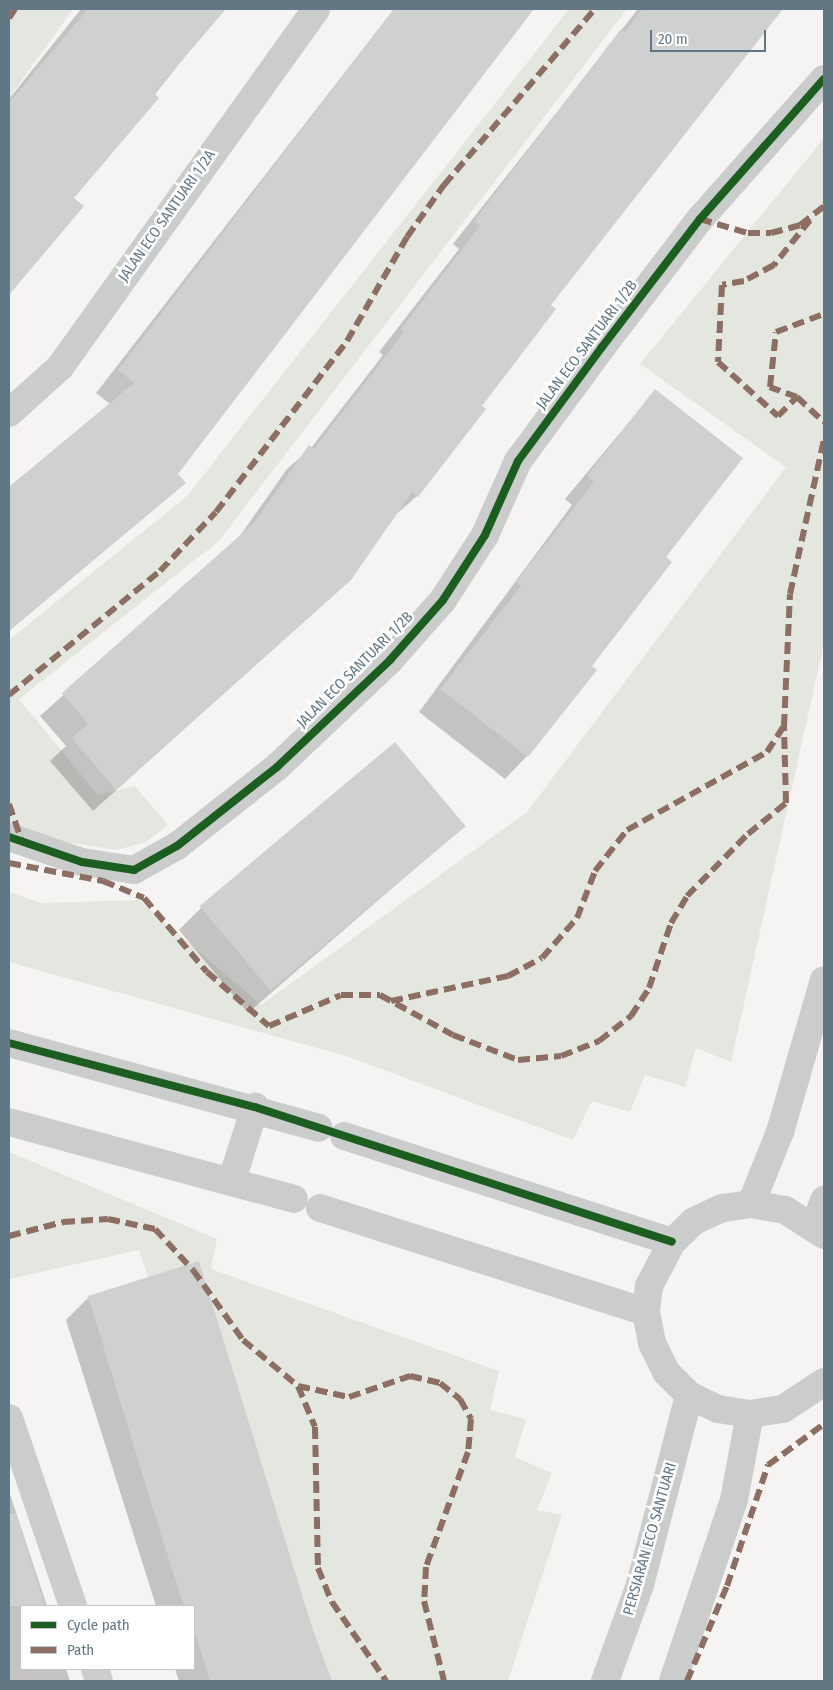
<!DOCTYPE html>
<style>
body{margin:0}
#map{position:relative;width:833px;height:1690px;overflow:hidden;background:#f5f4f2;font-family:"Fira Sans Condensed",sans-serif}
div>[style]{position:absolute}
[style*='--x']{left:calc(var(--x)*1px);top:calc(var(--y)*1px);width:calc(var(--w)*1px);rotate:calc(var(--a)*1deg)}
.green>*{inset:0;background:#e4e7e0}
.shadow>*{inset:0;background:#0003}
.building>*{inset:0;background:#cfd0d0;transform-origin:0 0}
.minor>*{height:28px;margin:-14px;padding:0 14px;transform-origin:14px;border-radius:14px;background:#cbcdcd}
.quiet>*{height:6px;margin-top:-3px;transform-origin:0;background:repeating-linear-gradient(90deg,#8d6e63 0 12px,transparent 0 18px)}
.cycleway>*{height:8px;margin:-4px;padding:0 4px;transform-origin:4px;border-radius:4px;background:#1b5e20}
span{translate:-50% -50%;white-space:nowrap;text-align:center;line-height:1.15;-webkit-text-stroke:5px #fff;paint-order:stroke}
.street-label{font-size:15px;color:#627784}
.frame{position:absolute;inset:0;border:10px solid #627784;pointer-events:none}
.legend{position:absolute;left:20px;top:1605px;width:175px;height:65px;box-sizing:border-box;background:#fff;border:1px solid #c0c9ce;margin:0;padding:6px 9px;list-style:none;font-size:15px;color:#627784}
.legend li{display:flex;align-items:center;gap:10px;height:25px}
.legend b{width:25px;border:1px solid #c0c9ce}
.scale{position:absolute;left:650px;top:30px;width:116px;height:22px;box-sizing:border-box;border:2px solid #627784;border-top:0;padding-left:6px;font-size:15px;line-height:18px;white-space:nowrap;color:#627784;-webkit-text-stroke:4px #fff;paint-order:stroke}
</style>
<div id="map">
<div class="green">
<i style="clip-path:polygon(9px 9px,73px 9px,9px 98px)"></i>
<i style="clip-path:polygon(569px 9px,627px 9px,219px 541px,19px 699px,98px 795px,135px 786px,168px 825px,146px 842px,116px 850px,48px 839px,9px 822px,9px 640px,187px 496px)"></i>
<i style="clip-path:polygon(824px 138px,824px 643px,731px 1062px,696px 1048px,685px 1087px,645px 1075px,630px 1112px,592px 1101px,573px 1140px,349px 1057px,9px 962px,9px 892px,41px 903px,139px 900px,261px 1005px,527px 812px,786px 467px,640px 364px)"></i>
<i style="clip-path:polygon(9px 1152px,217px 1239px,211px 1269px,499px 1371px,490px 1410px,526px 1419px,515px 1457px,552px 1473px,537px 1510px,562px 1515px,508px 1681px,285px 1681px,139px 1250px,9px 1279px)"></i>
</div>
<div class="shadow">
<i style="clip-path:polygon(81px 9px,223px 9px,72px 198px,82px 207px,9px 292px,9px 99px)"></i>
<i style="clip-path:polygon(394px 9px,533px 9px,176px 474px,184px 483px,9px 631px,9px 487px,110px 404px,96px 393px)"></i>
<i style="clip-path:polygon(638px 9px,781px 9px,549px 305px,480px 406px,484px 409px,417px 496px,393px 517px,350px 580px,93px 811px,50px 761px,66px 746px,40px 716px,237px 540px,287px 469px,311px 448px,383px 355px,379px 352px,459px 249px,453px 244px)"></i>
<i style="clip-path:polygon(655px 391px,664px 557px,527px 756px,505px 779px,419px 712px,572px 505px,565px 499px)"></i>
<i style="clip-path:polygon(464px 826px,248px 1013px,179px 930px,201px 908px)"></i>
<i style="clip-path:polygon(198px 1263px,328px 1681px,179px 1681px,175px 1669px,194px 1669px,194px 1606px,156px 1606px,66px 1320px,89px 1297px)"></i>
<i style="clip-path:polygon(9px 1491px,47px 1606px,21px 1606px,21px 1669px,66px 1669px,70px 1681px,9px 1681px)"></i>
</div>
<div class="building">
<i style="clip-path:polygon(88px 9px,226px 9px,154px 93px,159px 98px,74px 198px,84px 206px,9px 295px,9px 103px)"></i>
<i style="clip-path:polygon(394px 9px,534px 9px,178px 474px,186px 483px,9px 631px,9px 487px,134px 383px,118px 370px)"></i>
<i style="clip-path:polygon(642px 9px,783px 9px,551px 305px,556px 309px,482px 406px,486px 409px,418px 497px,412px 492px,351px 580px,116px 790px,72px 738px,88px 724px,62px 693px,254px 523px,309px 445px,314px 449px,404px 332px,400px 330px,480px 226px,474px 221px,621px 29px,625px 32px)"></i>
<i style="clip-path:polygon(655px 389px,743px 458px,666px 557px,672px 562px,592px 666px,597px 670px,528px 757px,440px 689px,521px 586px,516px 582px,594px 482px,587px 476px)"></i>
<i style="left:395px;top:742px;width:110px;height:255px;rotate:50deg"></i>
<i style="clip-path:polygon(199px 1261px,312px 1627px,332px 1681px,210px 1681px,194px 1629px,194px 1606px,184px 1606px,157px 1522px,88px 1296px)"></i>
<i style="clip-path:polygon(16px 1513px,45px 1606px,9px 1606px,9px 1514px)"></i>
</div>
<div class="minor">
<i style="--x:9;--y:413;--w:69;--a:-42"></i>
<i style="--x:60;--y:367;--w:440;--a:-54.4"></i>
<i style="--x:9;--y:837;--w:77;--a:18.9"></i>
<i style="--x:82;--y:862;--w:53;--a:8.7"></i>
<i style="--x:134;--y:870;--w:49;--a:-29.2"></i>
<i style="--x:177;--y:846;--w:127;--a:-38.3"></i>
<i style="--x:277;--y:767;--w:156;--a:-43.4"></i>
<i style="--x:390;--y:660;--w:80;--a:-48.5"></i>
<i style="--x:443;--y:600;--w:77;--a:-57.1"></i>
<i style="--x:485;--y:535;--w:81;--a:-66"></i>
<i style="--x:518;--y:461;--w:142;--a:-53.6"></i>
<i style="--x:602;--y:347;--w:161;--a:-52.6"></i>
<i style="--x:700;--y:219;--w:187;--a:-48.5"></i>
<i style="--x:9;--y:1043;--w:321;--a:15.3"></i>
<i style="--x:9;--y:1122;--w:295;--a:15.1"></i>
<i style="--x:344;--y:1136;--w:345;--a:17.9"></i>
<i style="--x:232;--y:1180;--w:77;--a:-72.5"></i>
<i style="--x:751;--y:1204;--w:78;--a:-68.1"></i>
<i style="--x:780;--y:1132;--w:158;--a:-73.9"></i>
<i style="--x:320;--y:1208;--w:342;--a:17.7"></i>
<i style="--x:815;--y:1225;--w:27;--a:-70"></i>
<i style="--x:824;--y:1235;--w:46;--a:-147.3"></i>
<i style="--x:785;--y:1210;--w:35;--a:-170"></i>
<i style="--x:751;--y:1204;--w:29;--a:172"></i>
<i style="--x:722;--y:1208;--w:31;--a:155"></i>
<i style="--x:694;--y:1221;--w:30;--a:136"></i>
<i style="--x:672;--y:1242;--w:50;--a:117.6"></i>
<i style="--x:649;--y:1286;--w:26;--a:97"></i>
<i style="--x:646;--y:1312;--w:32;--a:79"></i>
<i style="--x:652;--y:1343;--w:32;--a:64"></i>
<i style="--x:666;--y:1372;--w:33;--a:45"></i>
<i style="--x:689;--y:1395;--w:32;--a:26"></i>
<i style="--x:718;--y:1409;--w:32;--a:9"></i>
<i style="--x:750;--y:1414;--w:33;--a:-9"></i>
<i style="--x:783;--y:1409;--w:49;--a:-33.4"></i>
<i style="--x:9;--y:1418;--w:199;--a:71.2"></i>
<i style="--x:95;--y:1669;--w:13;--a:72"></i>
<i style="--x:605;--y:1681;--w:102;--a:-70"></i>
<i style="--x:640;--y:1585;--w:196;--a:-75.5"></i>
<i style="--x:673;--y:1681;--w:191;--a:-71.4"></i>
<i style="--x:734;--y:1500;--w:87;--a:-79.5"></i>
</div>
<div class="quiet">
<i style="--x:9;--y:18;--w:11;--a:-56"></i>
<i style="--x:700;--y:219;--w:50;--a:16.3"></i>
<i style="--x:748;--y:233;--w:23;--a:0"></i>
<i style="--x:771;--y:233;--w:30;--a:-15"></i>
<i style="--x:800;--y:225;--w:31;--a:-38"></i>
<i style="--x:810;--y:220;--w:58;--a:128.7"></i>
<i style="--x:774;--y:265;--w:34;--a:152"></i>
<i style="--x:744;--y:281;--w:22;--a:170"></i>
<i style="--x:722;--y:285;--w:77;--a:93"></i>
<i style="--x:718;--y:362;--w:81;--a:42"></i>
<i style="--x:778;--y:416;--w:27;--a:-45"></i>
<i style="--x:797;--y:397;--w:37;--a:43"></i>
<i style="--x:797;--y:397;--w:29;--a:-160"></i>
<i style="--x:770;--y:387;--w:55;--a:-83.8"></i>
<i style="--x:776;--y:332;--w:51;--a:-20.6"></i>
<i style="--x:9;--y:695;--w:195;--a:-39.4"></i>
<i style="--x:160;--y:571;--w:81;--a:-46.5"></i>
<i style="--x:216;--y:512;--w:215;--a:-52.5"></i>
<i style="--x:347;--y:341;--w:120;--a:-60"></i>
<i style="--x:407;--y:237;--w:64;--a:-54.6"></i>
<i style="--x:444;--y:185;--w:232;--a:-49.4"></i>
<i style="--x:9;--y:804;--w:39;--a:71"></i>
<i style="--x:9;--y:863;--w:96;--a:10.8"></i>
<i style="--x:103;--y:881;--w:44;--a:22.5"></i>
<i style="--x:144;--y:898;--w:97;--a:49.6"></i>
<i style="--x:207;--y:972;--w:82;--a:41.1"></i>
<i style="--x:269;--y:1026;--w:78;--a:-23.3"></i>
<i style="--x:341;--y:995;--w:39;--a:0"></i>
<i style="--x:380;--y:995;--w:83;--a:28.7"></i>
<i style="--x:453;--y:1035;--w:70;--a:21"></i>
<i style="--x:518;--y:1060;--w:43;--a:-5.3"></i>
<i style="--x:561;--y:1056;--w:41;--a:-21.5"></i>
<i style="--x:599;--y:1041;--w:41;--a:-38"></i>
<i style="--x:631;--y:1016;--w:33;--a:-57"></i>
<i style="--x:649;--y:988;--w:69;--a:-71.3"></i>
<i style="--x:671;--y:923;--w:31;--a:-59"></i>
<i style="--x:687;--y:896;--w:87;--a:-45.5"></i>
<i style="--x:748;--y:834;--w:49;--a:-39.2"></i>
<i style="--x:786;--y:803;--w:77;--a:-91.5"></i>
<i style="--x:784;--y:726;--w:132;--a:-87.4"></i>
<i style="--x:790;--y:594;--w:158;--a:-77.6"></i>
<i style="--x:391;--y:1001;--w:120;--a:-12.1"></i>
<i style="--x:508;--y:976;--w:38;--a:-28"></i>
<i style="--x:542;--y:958;--w:53;--a:-48.8"></i>
<i style="--x:577;--y:918;--w:50;--a:-69"></i>
<i style="--x:595;--y:871;--w:52;--a:-52"></i>
<i style="--x:627;--y:830;--w:160;--a:-29.1"></i>
<i style="--x:767;--y:752;--w:31;--a:-57"></i>
<i style="--x:9;--y:1236;--w:56;--a:-14.5"></i>
<i style="--x:63;--y:1222;--w:45;--a:-3.8"></i>
<i style="--x:108;--y:1219;--w:48;--a:12"></i>
<i style="--x:155;--y:1229;--w:56;--a:47.2"></i>
<i style="--x:193;--y:1270;--w:86;--a:54.5"></i>
<i style="--x:243;--y:1340;--w:72;--a:39.9"></i>
<i style="--x:298;--y:1386;--w:44;--a:67.5"></i>
<i style="--x:315;--y:1427;--w:141;--a:88.8"></i>
<i style="--x:318;--y:1568;--w:37;--a:68"></i>
<i style="--x:332;--y:1602;--w:96;--a:55.6"></i>
<i style="--x:298;--y:1386;--w:52;--a:12.2"></i>
<i style="--x:349;--y:1397;--w:65;--a:-19"></i>
<i style="--x:410;--y:1376;--w:31;--a:13"></i>
<i style="--x:440;--y:1383;--w:26;--a:39"></i>
<i style="--x:460;--y:1399;--w:23;--a:61"></i>
<i style="--x:471;--y:1419;--w:33;--a:95"></i>
<i style="--x:468;--y:1452;--w:122;--a:110.1"></i>
<i style="--x:426;--y:1567;--w:34;--a:93"></i>
<i style="--x:424;--y:1601;--w:82;--a:76"></i>
<i style="--x:687;--y:1681;--w:103;--a:-67.2"></i>
<i style="--x:727;--y:1586;--w:128;--a:-71.3"></i>
<i style="--x:768;--y:1465;--w:69;--a:-36.2"></i>
</div>
<div class="cycleway">
<i style="--x:9;--y:837;--w:77;--a:18.9"></i>
<i style="--x:82;--y:862;--w:53;--a:8.7"></i>
<i style="--x:134;--y:870;--w:49;--a:-29.2"></i>
<i style="--x:177;--y:846;--w:127;--a:-38.3"></i>
<i style="--x:277;--y:767;--w:156;--a:-43.4"></i>
<i style="--x:390;--y:660;--w:80;--a:-48.5"></i>
<i style="--x:443;--y:600;--w:77;--a:-57.1"></i>
<i style="--x:485;--y:535;--w:81;--a:-66"></i>
<i style="--x:518;--y:461;--w:142;--a:-53.6"></i>
<i style="--x:602;--y:347;--w:161;--a:-52.6"></i>
<i style="--x:700;--y:219;--w:187;--a:-48.5"></i>
<i style="--x:9;--y:1043;--w:254;--a:14.6"></i>
<i style="--x:255;--y:1107;--w:438;--a:17.9"></i>
</div>
<div class="street-label">
<span style="left:167px;top:216px;rotate:-55deg">JALAN ECO SANTUARI 1/2A</span>
<span style="left:587px;top:345px;rotate:-53deg">JALAN ECO SANTUARI 1/2B</span>
<span style="left:355px;top:670px;rotate:-45deg">JALAN ECO SANTUARI 1/2B</span>
<span style="left:650px;top:1539px;rotate:-74deg">PERSIARAN ECO SANTUARI</span>
</div>
<div class="frame"></div>
<ul class="legend">
<li><b style="height:6px;background:#1b5e20"></b>Cycle path</li>
<li><b style="height:6px;background:#8d6e63"></b>Path</li>
</ul>
<div class="scale">20 m</div>
</div>
